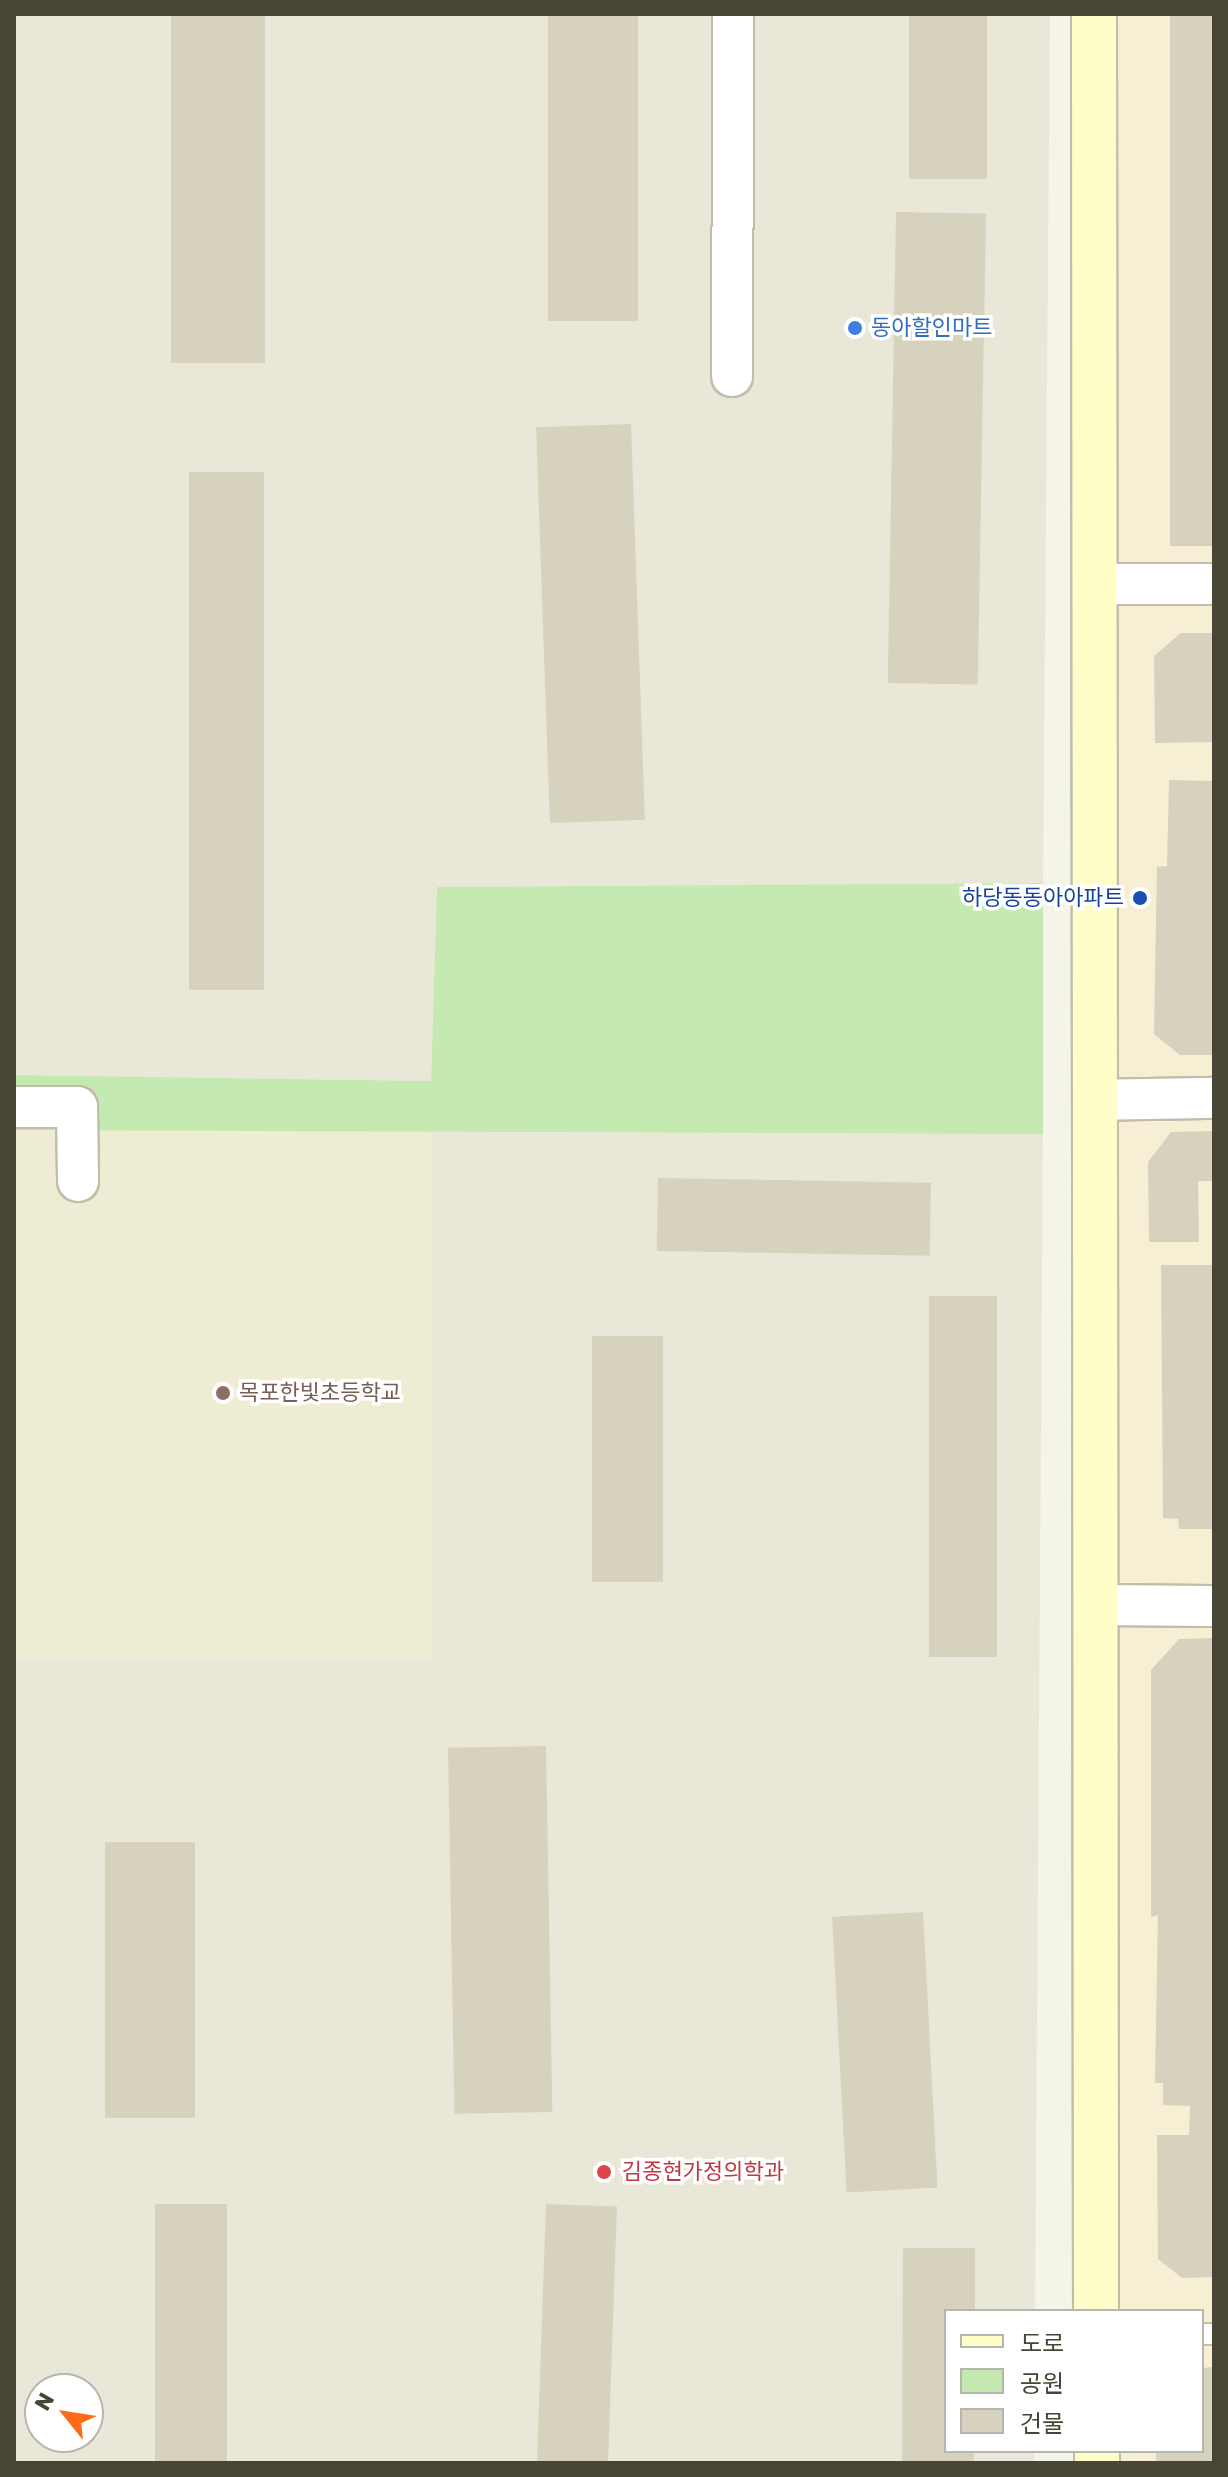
<!DOCTYPE html>
<meta charset="utf-8">
<style>
body{margin:0}
#map{position:relative;width:1228px;height:2477px;overflow:hidden;background:#f5f4e9;font-family:Rubik,"Noto Sans KR",sans-serif}
div>[style]{position:absolute}
[style*='--x']{left:calc(var(--x)*1px);top:calc(var(--y)*1px);width:calc(var(--w)*1px);rotate:calc(var(--a)*1deg)}
.residential>*{inset:0;background:#e9e7d7}
.commercial>*{inset:0;background:#f6efd4}
.education>*{inset:0;background:#eeecd3;transform-origin:0 0}
.green>*{inset:0;background:#c4e9b1}
.building>*{inset:0;background:#d6d2be;transform-origin:0 0}
.roads{filter:drop-shadow(2px 0 #c0beab) drop-shadow(-2px 0 #c0beab) drop-shadow(0 2px #c0beab) drop-shadow(0 -2px #c0beab)}
.lane>*{height:20px;margin:-10px;padding:0 10px;transform-origin:10px;border-radius:10px;background:#fff}
.street>*{height:40px;margin:-20px;padding:0 20px;transform-origin:20px;border-radius:20px;background:#fff}
.secondary>*{height:44px;margin:-22px;padding:0 22px;transform-origin:22px;border-radius:22px;background:#fffec8}
.dots>*{width:22px;height:22px;translate:-50% -50%;box-sizing:border-box;border:4px solid #fff;border-radius:50%}
span{translate:-50% -50%;white-space:nowrap;text-align:center;line-height:1.15;-webkit-text-stroke:7px #fff;paint-order:stroke}
.shop-label{font-size:22px;color:#366cbe}
.left{translate:0 -50%;text-align:left}
.transit-label{font-size:22px;color:#164399}
.right{translate:-100% -50%;text-align:right}
.education-label{font-size:22px;color:#785e54}
.health-label{font-size:22px;color:#be3a42}
.frame{position:absolute;inset:0;border:16px solid #484537;pointer-events:none}
.legend{position:absolute;left:944px;top:2309px;width:260px;height:144px;box-sizing:border-box;background:#fff;border:2px solid #b6b5af;margin:0;padding:10px 14px;list-style:none;font-size:24px;color:#484537}
.legend li{display:flex;align-items:center;gap:16px;height:40px}
.legend b{width:40px;border:2px solid #b6b5af}
.north{position:absolute;left:24px;top:2373px;width:80px;height:80px;box-sizing:border-box;background:#fff;border:2px solid #b6b5af;border-radius:50%;rotate:300deg;font-size:22px;font-weight:700;line-height:32px;text-align:center;color:#484537}
.north::after{content:'';display:block;margin:auto;width:28px;height:36px;background:#fc6c18;clip-path:polygon(50% 0,100% 100%,50% 72%,0 100%)}
</style>
<div id="map">
<div class="residential">
<i style="clip-path:polygon(14px 14px,1050px 14px,1043px 883px,437px 887px,431px 1081px,14px 1075px)"></i>
<i style="clip-path:polygon(evenodd,433px 1132px,1043px 1134px,1035px 2311px,946px 2311px,946px 2451px,1034px 2451px,1034px 2463px,14px 2463px,14px 1659px,431px 1655px,433px 1132px,40px 2389px,88px 2389px,88px 2437px,40px 2437px,40px 2389px)"></i>
</div>
<div class="commercial">
<i style="clip-path:polygon(1094px 14px,1214px 14px,1214px 2463px,1097px 2463px,1097px 2451px,1202px 2451px,1202px 2311px,1096px 2311px)"></i>
</div>
<div class="education">
<i style="left:14px;top:1130px;width:419px;height:529px"></i>
</div>
<div class="green">
<i style="clip-path:polygon(1043px 883px,1043px 1134px,14px 1130px,14px 1075px,431px 1081px,437px 887px)"></i>
</div>
<div class="building">
<i style="left:171px;top:14px;width:94px;height:349px"></i>
<i style="left:548px;top:14px;width:90px;height:307px"></i>
<i style="left:909px;top:14px;width:78px;height:165px"></i>
<i style="left:1170px;top:14px;width:44px;height:532px"></i>
<i style="left:896px;top:212px;width:90px;height:471px;rotate:1deg"></i>
<i style="left:631px;top:424px;width:396px;height:95px;rotate:88deg"></i>
<i style="left:189px;top:472px;width:75px;height:518px"></i>
<i style="clip-path:polygon(1181px 633px,1214px 633px,1214px 742px,1155px 743px,1154px 656px)"></i>
<i style="clip-path:polygon(1169px 780px,1214px 781px,1214px 1055px,1180px 1055px,1154px 1034px,1157px 867px,1167px 866px)"></i>
<i style="clip-path:polygon(1214px 1131px,1214px 1181px,1198px 1181px,1199px 1242px,1149px 1242px,1148px 1162px,1171px 1132px)"></i>
<i style="left:658px;top:1178px;width:273px;height:73px;rotate:1deg"></i>
<i style="clip-path:polygon(1161px 1265px,1214px 1265px,1214px 1529px,1179px 1529px,1178px 1519px,1163px 1518px)"></i>
<i style="left:997px;top:1296px;width:361px;height:68px;rotate:90deg"></i>
<i style="left:592px;top:1336px;width:71px;height:246px"></i>
<i style="clip-path:polygon(1214px 1638px,1214px 2277px,1182px 2278px,1158px 2259px,1157px 2135px,1189px 2135px,1190px 2106px,1163px 2105px,1163px 2083px,1155px 2083px,1158px 1915px,1151px 1917px,1151px 1670px,1179px 1639px)"></i>
<i style="left:546px;top:1746px;width:366px;height:98px;rotate:89deg"></i>
<i style="left:105px;top:1842px;width:90px;height:276px"></i>
<i style="left:923px;top:1912px;width:276px;height:91px;rotate:87deg"></i>
<i style="left:227px;top:2204px;width:259px;height:72px;rotate:90deg"></i>
<i style="left:546px;top:2204px;width:71px;height:259px;rotate:2deg"></i>
<i style="clip-path:polygon(903px 2248px,975px 2248px,975px 2311px,946px 2311px,946px 2451px,974px 2451px,974px 2463px,902px 2463px)"></i>
<i style="clip-path:polygon(1214px 2367px,1214px 2463px,1156px 2463px,1156px 2451px,1202px 2451px,1202px 2368px)"></i>
</div>
<div class="roads">
<div class="lane">
<i style="--x:1202;--y:2334;--w:12;--a:0"></i>
</div>
<div class="street">
<i style="--x:732;--y:376;--w:362;--a:-89.8"></i>
<i style="--x:1094;--y:584;--w:120;--a:0"></i>
<i style="--x:1094;--y:1100;--w:120;--a:-1"></i>
<i style="--x:14;--y:1107;--w:63;--a:0"></i>
<i style="--x:77;--y:1107;--w:74;--a:89.2"></i>
<i style="--x:1096;--y:1605;--w:118;--a:0.5"></i>
</div>
<div class="secondary">
<i style="--x:1094;--y:14;--w:2297;--a:89.95"></i>
<i style="--x:1097;--y:2451;--w:12;--a:90"></i>
</div>
</div>
<div class="dots">
<i style="left:855px;top:328px;background:#3f7fe0"></i>
<i style="left:1140px;top:898px;background:#1a4fb4"></i>
<i style="left:223px;top:1393px;background:#8d6e63"></i>
<i style="left:604px;top:2172px;background:#e0444e"></i>
</div>
<div class="shop-label">
<span class="left" style="left:871px;top:328px">동아할인마트</span>
</div>
<div class="transit-label">
<span class="right" style="left:1124px;top:898px">하당동동아아파트</span>
</div>
<div class="education-label">
<span class="left" style="left:239px;top:1393px">목포한빛초등학교</span>
</div>
<div class="health-label">
<span class="left" style="left:622px;top:2172px">김종현가정의학과</span>
</div>
<div class="frame"></div>
<ul class="legend">
<li><b style="height:10px;background:#fffec8"></b>도로</li>
<li><b style="height:22px;background:#c4e9b1"></b>공원</li>
<li><b style="height:22px;background:#d6d2be"></b>건물</li>
</ul>
<div class="north">N</div>
</div>
